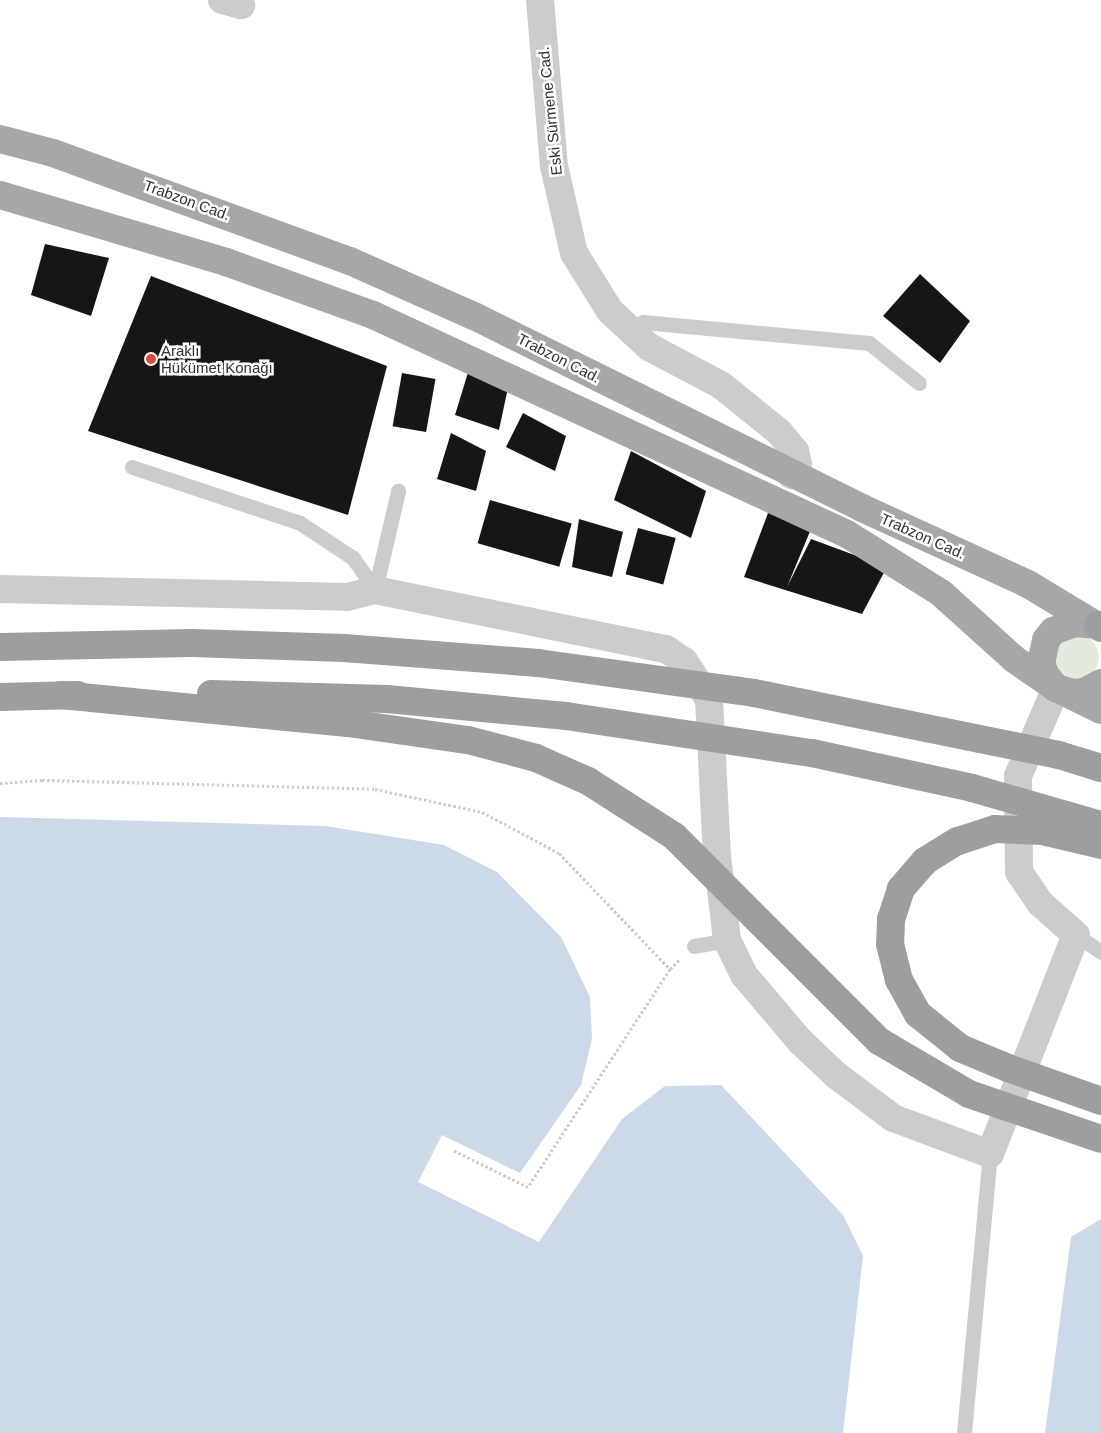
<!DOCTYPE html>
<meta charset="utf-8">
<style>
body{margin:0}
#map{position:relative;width:1101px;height:1433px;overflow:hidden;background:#fff;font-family:Arial,sans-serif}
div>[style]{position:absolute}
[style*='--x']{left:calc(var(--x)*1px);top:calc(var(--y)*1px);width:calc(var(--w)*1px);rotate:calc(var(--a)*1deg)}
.green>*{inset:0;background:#e3ebde}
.round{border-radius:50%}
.water>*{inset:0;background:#ccd9e9}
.building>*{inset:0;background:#161616;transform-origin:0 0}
.path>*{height:3px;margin-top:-1.5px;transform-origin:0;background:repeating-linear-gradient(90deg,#ccc 0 2.5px,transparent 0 5px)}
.service>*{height:15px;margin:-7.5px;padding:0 7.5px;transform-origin:7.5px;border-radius:7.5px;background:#ccc}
.minor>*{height:28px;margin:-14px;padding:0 14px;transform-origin:14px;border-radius:14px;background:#ccc}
.tertiary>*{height:28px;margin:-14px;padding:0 14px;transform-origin:14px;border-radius:14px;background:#ccc}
.primary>*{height:28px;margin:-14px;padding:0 14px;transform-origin:14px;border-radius:14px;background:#a7a7a7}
.trunk>*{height:28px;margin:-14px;padding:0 14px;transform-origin:14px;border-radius:14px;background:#9e9e9e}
.trunk-bridge>*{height:28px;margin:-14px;padding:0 14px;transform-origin:14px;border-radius:14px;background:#9e9e9e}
.dots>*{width:14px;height:14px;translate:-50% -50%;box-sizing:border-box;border:2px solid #fff;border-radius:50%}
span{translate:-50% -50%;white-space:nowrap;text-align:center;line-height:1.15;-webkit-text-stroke:5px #fff;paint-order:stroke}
.street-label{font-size:15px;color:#2f2f2f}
.poi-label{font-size:15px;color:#2f2f2f}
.left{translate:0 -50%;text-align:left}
</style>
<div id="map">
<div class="green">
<i class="round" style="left:1053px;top:634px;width:46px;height:46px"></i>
</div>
<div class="water">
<i style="clip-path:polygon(0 817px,325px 826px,444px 845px,497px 872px,561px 937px,590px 997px,592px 1039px,581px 1085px,520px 1173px,442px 1135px,418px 1182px,539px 1242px,622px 1119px,665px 1086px,721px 1085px,843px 1215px,863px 1256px,843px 1433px,0 1433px)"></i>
<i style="clip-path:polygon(1101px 1219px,1101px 1433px,1045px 1433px,1071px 1237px)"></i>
</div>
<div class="building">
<i style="clip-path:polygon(45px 244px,109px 258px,91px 316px,31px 295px)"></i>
<i style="clip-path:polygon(920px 274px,970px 321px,940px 363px,883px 316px)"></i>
<i style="clip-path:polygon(151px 276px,387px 366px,348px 515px,88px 431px)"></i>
<i style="clip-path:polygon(470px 366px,509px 383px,499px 430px,455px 415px)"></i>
<i style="left:402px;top:373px;width:34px;height:54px;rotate:10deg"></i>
<i style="clip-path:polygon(523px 413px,566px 436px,555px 471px,506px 447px)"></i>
<i style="clip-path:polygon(451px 433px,486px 451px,476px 491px,437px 479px)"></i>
<i style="clip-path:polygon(631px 451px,706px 491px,691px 538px,614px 500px)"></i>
<i style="left:490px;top:500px;width:85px;height:45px;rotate:16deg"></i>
<i style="clip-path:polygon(768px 513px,811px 529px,787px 587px,811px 539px,887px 567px,862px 614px,744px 577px)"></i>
<i style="clip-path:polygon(579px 519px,623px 532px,612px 577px,572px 567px)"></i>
<i style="left:638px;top:528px;width:39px;height:48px;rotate:15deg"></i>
</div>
<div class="path">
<i style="--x:0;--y:783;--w:42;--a:-4.1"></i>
<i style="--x:42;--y:780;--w:333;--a:1.5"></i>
<i style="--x:375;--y:789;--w:109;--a:12.1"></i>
<i style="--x:482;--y:812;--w:87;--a:28"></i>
<i style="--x:559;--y:853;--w:161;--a:46.3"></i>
<i style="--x:670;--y:969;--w:260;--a:123.1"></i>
<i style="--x:528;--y:1187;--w:84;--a:-153.7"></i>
<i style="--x:670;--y:969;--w:14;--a:-45"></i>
</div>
<div class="service">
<i style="--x:632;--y:331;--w:14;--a:-39"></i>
<i style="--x:643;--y:322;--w:227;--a:5.3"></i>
<i style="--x:869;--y:343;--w:64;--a:38.7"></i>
<i style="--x:132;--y:467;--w:177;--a:18.4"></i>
<i style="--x:300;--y:523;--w:64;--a:33.4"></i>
<i style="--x:353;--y:558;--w:39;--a:55"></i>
<i style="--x:375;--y:590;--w:102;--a:-76.9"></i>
<i style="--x:1076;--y:935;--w:30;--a:34"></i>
<i style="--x:694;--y:946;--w:34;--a:-10"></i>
<i style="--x:964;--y:1433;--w:280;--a:-84.7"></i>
</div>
<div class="minor">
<i style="--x:222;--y:0;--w:20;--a:15"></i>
<i style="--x:0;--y:589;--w:347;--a:1.3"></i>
<i style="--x:347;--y:597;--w:29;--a:-14"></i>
<i style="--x:375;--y:590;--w:297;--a:11.5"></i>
<i style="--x:666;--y:649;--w:22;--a:34"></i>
<i style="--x:684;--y:661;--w:45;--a:56.7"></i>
<i style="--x:709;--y:699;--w:157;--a:87.1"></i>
<i style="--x:717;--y:856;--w:85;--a:83.2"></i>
<i style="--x:727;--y:940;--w:39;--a:64"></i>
<i style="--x:744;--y:975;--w:87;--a:49.7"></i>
<i style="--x:800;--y:1041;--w:50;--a:43.4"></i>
<i style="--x:836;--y:1075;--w:71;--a:37"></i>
<i style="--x:893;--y:1118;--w:103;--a:20.4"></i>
<i style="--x:990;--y:1154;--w:235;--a:-68.6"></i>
<i style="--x:1076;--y:935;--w:48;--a:-138.4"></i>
<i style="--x:1040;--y:903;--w:37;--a:-124"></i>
<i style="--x:1019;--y:872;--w:96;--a:-90.6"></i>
<i style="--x:1018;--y:776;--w:96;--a:-66.6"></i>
</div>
<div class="tertiary">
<i style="--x:540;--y:0;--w:167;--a:85.2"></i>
<i style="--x:554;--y:166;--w:89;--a:77.1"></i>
<i style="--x:574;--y:253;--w:68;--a:58.2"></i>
<i style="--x:610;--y:311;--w:53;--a:42.7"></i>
<i style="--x:649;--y:347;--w:81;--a:27.8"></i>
<i style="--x:721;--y:385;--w:75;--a:39"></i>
<i style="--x:779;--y:432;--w:25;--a:50"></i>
<i style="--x:795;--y:451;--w:13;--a:77"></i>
<i style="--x:798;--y:464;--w:13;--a:119"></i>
</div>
<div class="primary">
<i style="--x:0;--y:139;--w:55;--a:14.8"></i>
<i style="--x:53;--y:153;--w:316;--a:20"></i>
<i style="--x:350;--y:261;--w:138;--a:24"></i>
<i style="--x:476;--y:317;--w:431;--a:26.3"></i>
<i style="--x:862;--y:508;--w:183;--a:24.6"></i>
<i style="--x:1028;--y:584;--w:85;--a:31.1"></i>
<i style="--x:0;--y:195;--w:236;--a:16.5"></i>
<i style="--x:226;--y:262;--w:156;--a:19.8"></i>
<i style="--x:373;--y:315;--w:522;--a:24.8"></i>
<i style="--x:847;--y:534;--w:111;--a:32.1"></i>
<i style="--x:941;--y:593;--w:98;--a:42.1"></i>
<i style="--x:1014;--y:659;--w:51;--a:34.6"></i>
<i style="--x:1056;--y:688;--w:18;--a:16"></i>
<i style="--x:1073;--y:693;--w:11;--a:-5"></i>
<i style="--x:1084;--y:692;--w:19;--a:-28"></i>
<i style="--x:1097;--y:625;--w:22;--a:-175"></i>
<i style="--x:1075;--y:623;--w:23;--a:160"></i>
<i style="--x:1053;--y:631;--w:11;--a:128"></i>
<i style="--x:1046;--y:640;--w:24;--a:102"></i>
<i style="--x:1041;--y:663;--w:12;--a:70"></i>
<i style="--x:1045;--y:674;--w:18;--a:52"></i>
<i style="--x:1056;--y:688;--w:50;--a:26.1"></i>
</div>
<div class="trunk">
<i style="--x:1098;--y:625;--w:4;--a:34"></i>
</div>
<div class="trunk-bridge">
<i style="--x:0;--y:647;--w:192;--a:-1.2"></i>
<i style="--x:192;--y:643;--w:152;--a:1.9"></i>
<i style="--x:344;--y:648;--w:195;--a:4.4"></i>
<i style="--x:538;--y:663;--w:218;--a:7.9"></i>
<i style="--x:754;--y:693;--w:311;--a:11.5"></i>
<i style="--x:1059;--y:755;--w:44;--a:17.2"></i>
<i style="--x:211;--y:694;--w:176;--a:1.6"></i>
<i style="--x:387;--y:699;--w:180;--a:5.4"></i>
<i style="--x:566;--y:716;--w:249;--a:8.6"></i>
<i style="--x:812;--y:753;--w:164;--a:12.3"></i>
<i style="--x:972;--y:788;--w:134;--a:16"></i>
<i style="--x:61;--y:695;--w:288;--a:5.6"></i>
<i style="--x:348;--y:723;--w:121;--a:8.1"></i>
<i style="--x:468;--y:740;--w:70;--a:14.8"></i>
<i style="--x:536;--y:758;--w:57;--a:23.9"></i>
<i style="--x:588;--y:781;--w:102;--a:32.6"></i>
<i style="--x:674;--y:836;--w:290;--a:45"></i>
<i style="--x:879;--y:1041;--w:104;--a:30.5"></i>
<i style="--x:969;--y:1094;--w:139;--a:18.8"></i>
<i style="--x:0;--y:697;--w:78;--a:-1.5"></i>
<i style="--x:1101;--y:845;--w:61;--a:-166.7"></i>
<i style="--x:1042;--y:831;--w:47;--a:-177.6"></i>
<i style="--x:995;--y:829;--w:40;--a:162"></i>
<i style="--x:957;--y:841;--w:38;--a:148"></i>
<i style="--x:925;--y:861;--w:37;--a:131"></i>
<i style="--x:901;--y:889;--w:32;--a:108"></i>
<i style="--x:891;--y:919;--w:25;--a:92"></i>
<i style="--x:890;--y:944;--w:37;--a:76"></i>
<i style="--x:899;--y:980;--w:39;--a:61"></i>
<i style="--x:918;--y:1014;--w:54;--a:39"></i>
<i style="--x:960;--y:1048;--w:52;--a:22.6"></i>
<i style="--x:1008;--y:1068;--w:99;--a:19.5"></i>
</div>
<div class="dots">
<i style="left:151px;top:359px;background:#d74c40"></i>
</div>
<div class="street-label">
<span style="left:550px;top:111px;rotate:-96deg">Eski Sürmene Cad.</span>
<span style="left:187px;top:200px;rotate:20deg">Trabzon Cad.</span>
<span style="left:559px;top:358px;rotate:27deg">Trabzon Cad.</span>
<span style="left:923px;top:536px;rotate:24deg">Trabzon Cad.</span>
</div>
<div class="poi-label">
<span class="left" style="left:161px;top:359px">Araklı<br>Hükümet Konağı</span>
</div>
</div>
